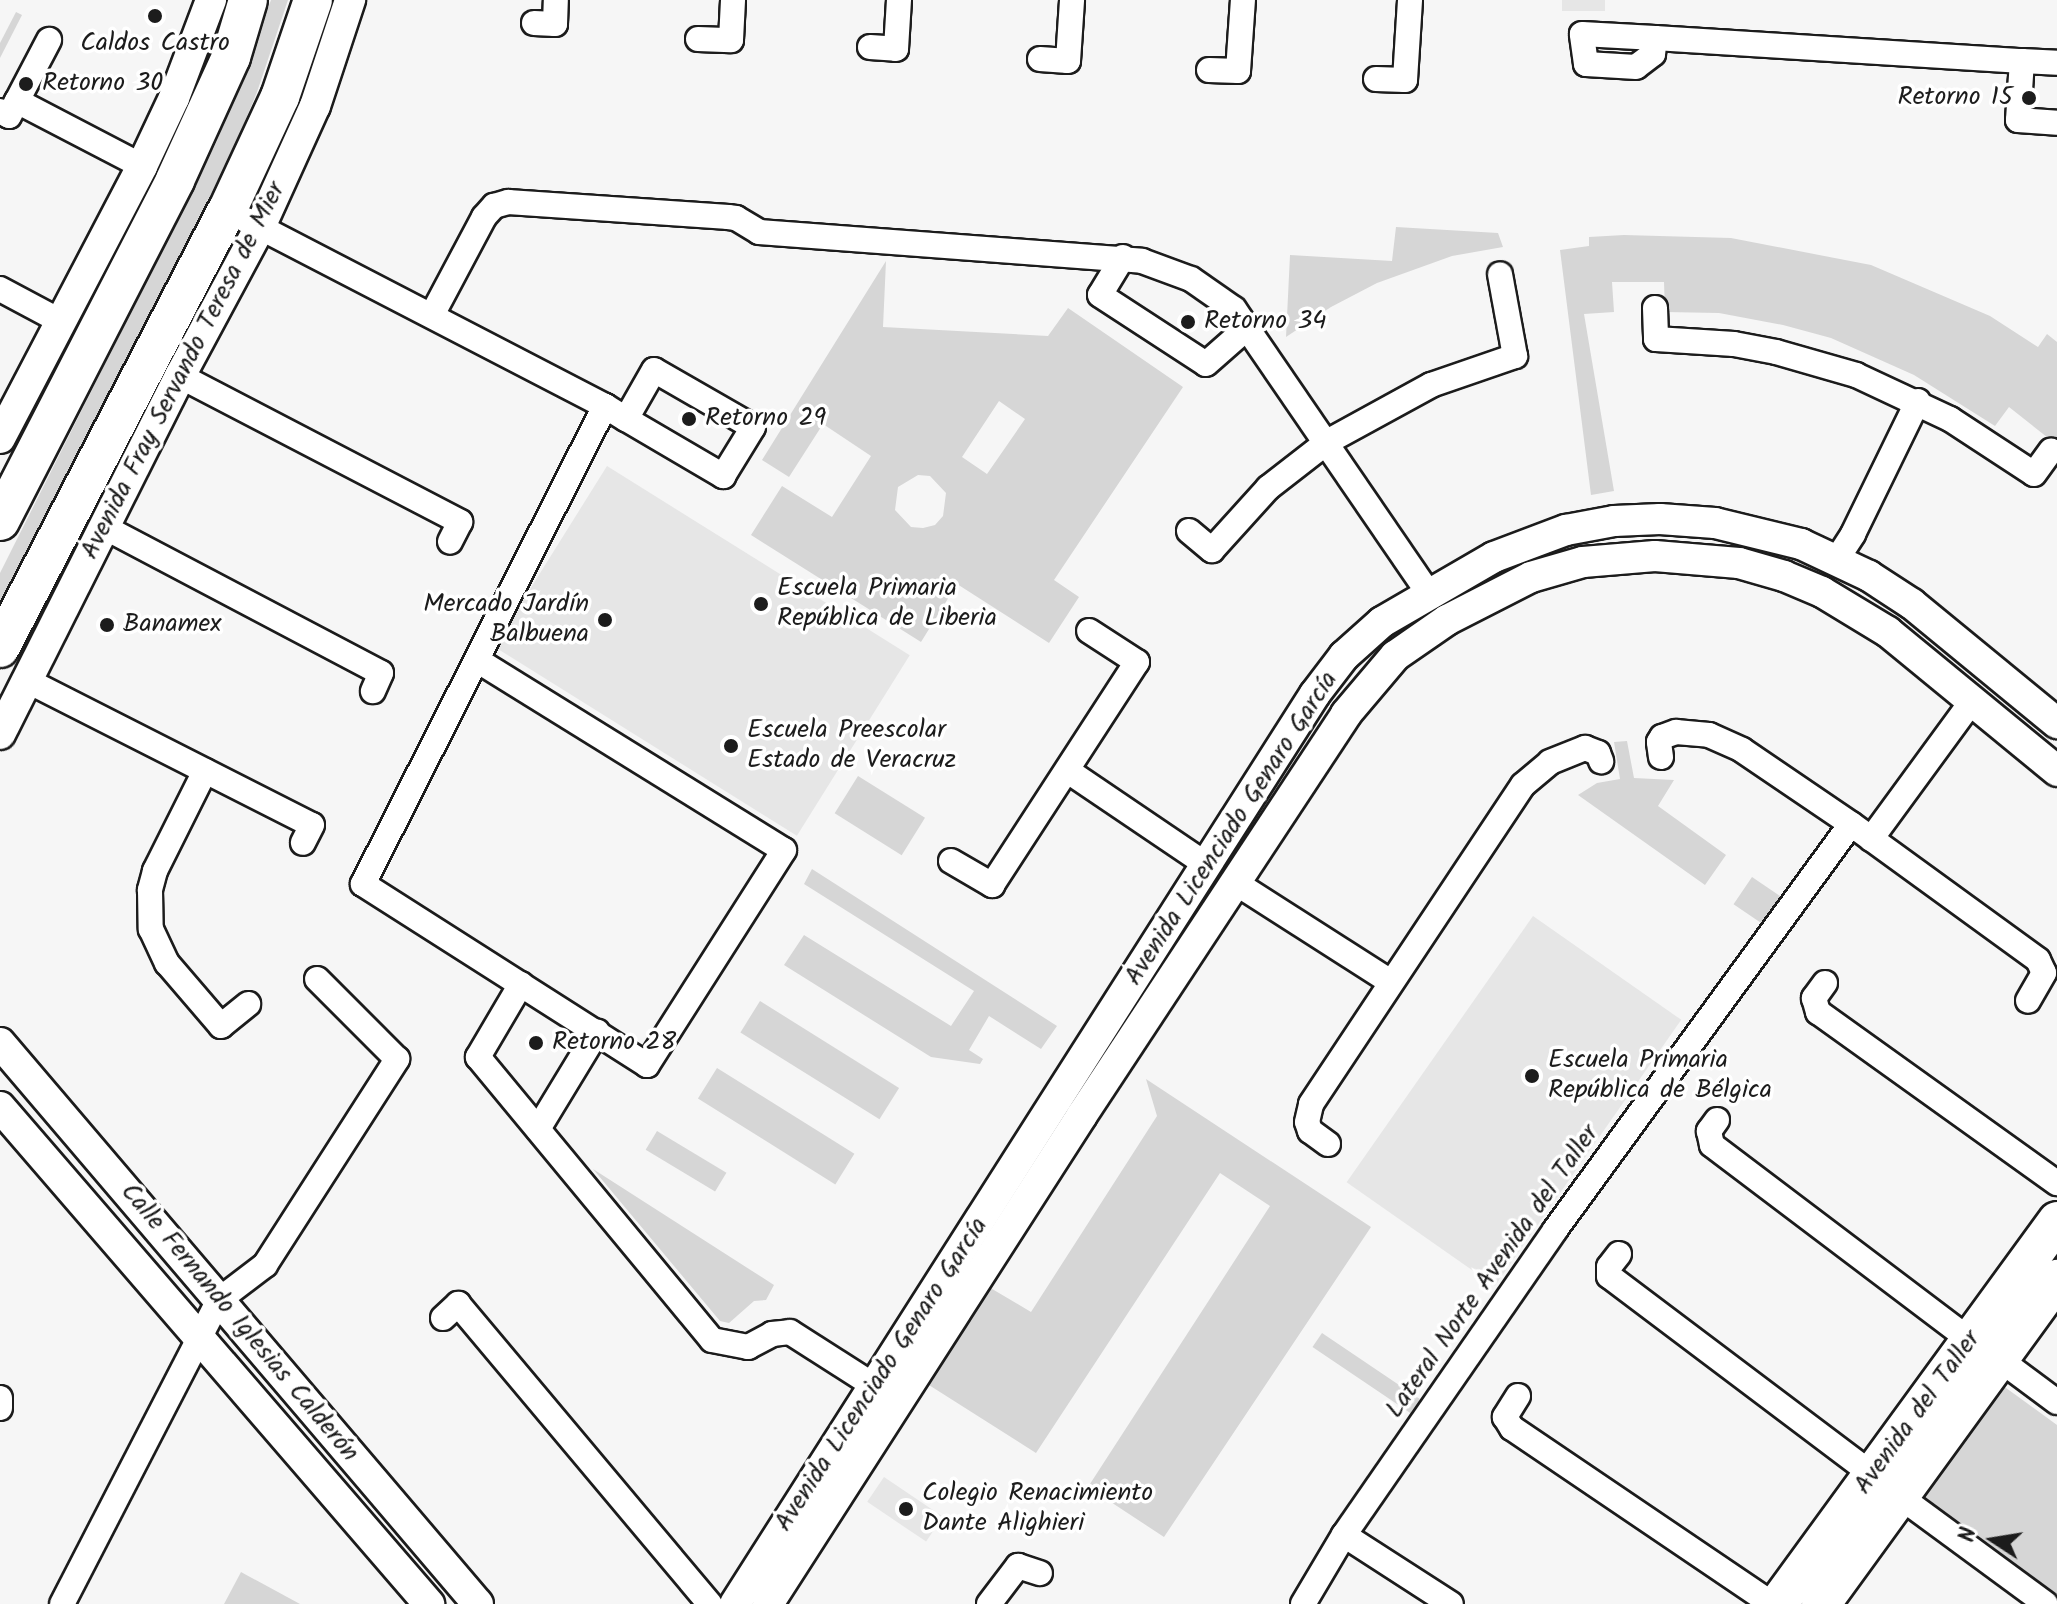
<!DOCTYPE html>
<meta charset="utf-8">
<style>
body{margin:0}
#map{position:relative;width:2057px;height:1604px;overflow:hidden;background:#f6f6f6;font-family:Kalam,sans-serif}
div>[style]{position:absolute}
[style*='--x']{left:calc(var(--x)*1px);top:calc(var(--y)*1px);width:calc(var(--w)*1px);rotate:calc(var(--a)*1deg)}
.built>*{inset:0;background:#e6e6e6;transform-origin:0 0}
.green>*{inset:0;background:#d6d6d6;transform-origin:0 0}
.roads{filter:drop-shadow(2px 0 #1c1c1c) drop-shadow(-2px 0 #1c1c1c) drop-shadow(0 2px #1c1c1c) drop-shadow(0 -2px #1c1c1c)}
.minor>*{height:24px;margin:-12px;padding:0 12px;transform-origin:12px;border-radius:12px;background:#fff}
.tertiary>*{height:30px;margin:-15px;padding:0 15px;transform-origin:15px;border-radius:15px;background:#fff}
.primary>*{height:38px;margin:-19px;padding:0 19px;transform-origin:19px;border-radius:19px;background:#fff}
.dots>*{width:22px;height:22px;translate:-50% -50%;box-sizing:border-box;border:4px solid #fff;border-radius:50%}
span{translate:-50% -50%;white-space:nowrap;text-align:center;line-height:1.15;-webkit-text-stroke:7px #fff;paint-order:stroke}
.poi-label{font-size:26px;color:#1c1c1c}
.left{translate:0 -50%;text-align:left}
.right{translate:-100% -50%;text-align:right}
.street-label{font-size:26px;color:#1c1c1c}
.north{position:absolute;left:1953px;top:1500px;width:80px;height:80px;-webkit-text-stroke:6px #fff;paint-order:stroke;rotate:282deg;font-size:22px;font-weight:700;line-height:32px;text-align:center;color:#1c1c1c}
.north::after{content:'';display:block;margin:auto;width:28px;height:36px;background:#1c1c1c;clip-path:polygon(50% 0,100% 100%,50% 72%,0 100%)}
</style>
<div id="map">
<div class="built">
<i style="left:1562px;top:0;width:43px;height:11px"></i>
<i style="left:607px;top:466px;width:357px;height:213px;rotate:32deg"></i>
<i style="left:1533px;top:916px;width:181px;height:325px;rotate:35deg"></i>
<i style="left:884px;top:1477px;width:71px;height:30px;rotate:34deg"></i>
</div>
<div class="green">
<i style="clip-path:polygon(271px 0,288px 0,257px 92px,233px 150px,0 612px,0 573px,217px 141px)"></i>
<i style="clip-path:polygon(16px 12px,22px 15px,0 58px,0 43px)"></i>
<i style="clip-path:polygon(1396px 227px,1498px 233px,1503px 247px,1452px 256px,1377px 283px,1331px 307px,1286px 337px,1290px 255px,1392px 261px)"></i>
<i style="clip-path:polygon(1624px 235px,1731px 238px,1871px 265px,1990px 316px,2038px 347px,2047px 334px,2057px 342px,2057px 445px,2009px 407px,1995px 426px,1914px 375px,1831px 338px,1783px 325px,1719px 313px,1665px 312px,1664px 282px,1612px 282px,1614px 312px,1584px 314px,1614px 491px,1591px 495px,1560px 250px,1589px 246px,1589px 237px)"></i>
<i style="clip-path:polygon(evenodd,886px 261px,883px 327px,1048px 336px,1068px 308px,1183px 387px,1054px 580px,1079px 597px,1049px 643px,957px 584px,921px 642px,751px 535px,782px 486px,832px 517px,871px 456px,823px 424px,789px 477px,762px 460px,886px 261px,999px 401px,1025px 419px,987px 474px,962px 457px,999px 401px,886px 261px,918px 475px,930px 476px,946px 493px,943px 516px,935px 525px,923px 528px,911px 527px,895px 510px,898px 487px,918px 475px)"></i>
<i style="clip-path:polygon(1627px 741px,1634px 778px,1674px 780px,1658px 806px,1726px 855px,1705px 885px,1578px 795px,1597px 783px,1620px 779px,1614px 742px)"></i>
<i style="left:858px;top:776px;width:79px;height:44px;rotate:32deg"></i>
<i style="clip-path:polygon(812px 869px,1057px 1026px,1041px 1049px,989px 1016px,969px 1050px,983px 1059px,980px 1064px,931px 1057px,784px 965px,804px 935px,951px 1026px,974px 991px,804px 884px)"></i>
<i style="left:1752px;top:877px;width:40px;height:33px;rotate:34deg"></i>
<i style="left:760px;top:1001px;width:164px;height:37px;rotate:32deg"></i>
<i style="left:717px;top:1068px;width:162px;height:36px;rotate:32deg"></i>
<i style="clip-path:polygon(1146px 1079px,1371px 1227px,1164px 1537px,1088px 1487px,1270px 1206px,1220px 1173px,1036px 1453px,921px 1380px,982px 1283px,1031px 1312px,1157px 1116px)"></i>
<i style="left:657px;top:1131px;width:81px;height:22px;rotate:31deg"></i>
<i style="clip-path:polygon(593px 1169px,774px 1285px,766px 1300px,754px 1301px,729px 1323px,720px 1321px)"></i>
<i style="left:1322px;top:1333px;width:118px;height:17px;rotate:34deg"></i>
<i style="clip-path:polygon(1984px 1372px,2057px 1425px,2057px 1594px,1903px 1481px)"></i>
<i style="clip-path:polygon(241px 1572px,300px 1604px,224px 1604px)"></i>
</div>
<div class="roads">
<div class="minor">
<i style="--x:534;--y:23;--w:21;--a:3"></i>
<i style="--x:555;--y:24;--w:24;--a:-88"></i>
<i style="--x:1655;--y:38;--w:16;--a:97"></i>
<i style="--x:1653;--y:54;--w:21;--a:143"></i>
<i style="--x:1636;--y:67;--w:50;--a:-176.6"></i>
<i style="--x:1586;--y:64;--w:30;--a:-98"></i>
<i style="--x:1582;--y:34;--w:73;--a:3.1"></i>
<i style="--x:1655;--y:38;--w:368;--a:3.6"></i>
<i style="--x:2022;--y:61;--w:35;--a:3"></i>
<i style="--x:698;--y:39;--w:33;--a:2"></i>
<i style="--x:731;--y:40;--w:40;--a:-87.1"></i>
<i style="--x:870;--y:47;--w:26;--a:4"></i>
<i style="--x:896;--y:49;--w:49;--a:-86.5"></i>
<i style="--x:1040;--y:59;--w:28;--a:4"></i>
<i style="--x:1068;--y:61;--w:61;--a:-86.2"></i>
<i style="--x:2022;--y:61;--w:59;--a:93.9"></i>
<i style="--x:2018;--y:120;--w:39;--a:4"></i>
<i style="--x:1209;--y:70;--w:29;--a:2"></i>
<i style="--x:1238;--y:71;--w:71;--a:-86"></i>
<i style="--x:1376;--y:79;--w:29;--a:2"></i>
<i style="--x:1405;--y:80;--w:80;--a:-86.4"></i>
<i style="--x:17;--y:101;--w:69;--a:-62.3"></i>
<i style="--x:0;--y:111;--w:10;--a:29"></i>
<i style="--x:9;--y:116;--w:17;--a:-62"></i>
<i style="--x:17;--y:101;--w:141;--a:27.5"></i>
<i style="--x:246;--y:220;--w:404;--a:27.4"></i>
<i style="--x:605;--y:406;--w:25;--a:32"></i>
<i style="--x:626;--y:419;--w:113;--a:30.4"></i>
<i style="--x:723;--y:476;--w:57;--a:-58.5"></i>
<i style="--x:753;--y:427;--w:114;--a:-150.1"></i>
<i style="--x:654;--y:370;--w:56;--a:119.7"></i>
<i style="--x:1123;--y:257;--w:44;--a:121.2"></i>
<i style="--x:1100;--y:295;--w:126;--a:33.1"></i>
<i style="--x:1206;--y:364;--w:56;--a:-41.4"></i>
<i style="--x:0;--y:289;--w:68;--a:28.1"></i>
<i style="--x:1655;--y:308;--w:31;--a:88"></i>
<i style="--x:1656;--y:339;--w:78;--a:3.7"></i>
<i style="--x:1734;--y:344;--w:43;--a:10.8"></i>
<i style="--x:1776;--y:352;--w:83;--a:16"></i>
<i style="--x:1856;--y:375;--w:104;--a:25.1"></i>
<i style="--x:1950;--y:419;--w:100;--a:33.2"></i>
<i style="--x:2034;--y:474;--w:29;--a:-54"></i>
<i style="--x:432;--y:315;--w:111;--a:-62"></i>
<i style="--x:484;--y:217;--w:15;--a:-48"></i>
<i style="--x:494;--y:206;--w:15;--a:-16"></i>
<i style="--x:508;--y:202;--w:221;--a:3.9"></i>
<i style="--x:728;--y:217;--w:8;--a:7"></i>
<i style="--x:736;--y:218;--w:27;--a:31"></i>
<i style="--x:759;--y:232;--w:384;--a:4.3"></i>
<i style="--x:1142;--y:261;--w:52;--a:20.2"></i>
<i style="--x:1191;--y:279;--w:52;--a:34.9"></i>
<i style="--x:1234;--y:309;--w:345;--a:55.6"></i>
<i style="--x:180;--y:376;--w:316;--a:27.5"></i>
<i style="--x:460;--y:522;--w:22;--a:117"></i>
<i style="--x:104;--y:527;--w:313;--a:27.8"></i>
<i style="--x:381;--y:673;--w:20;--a:114"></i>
<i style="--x:1189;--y:531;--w:30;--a:40"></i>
<i style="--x:1212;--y:550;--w:84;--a:-47.9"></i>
<i style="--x:1268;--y:488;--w:75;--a:-37.9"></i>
<i style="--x:1327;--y:442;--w:119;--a:-28.7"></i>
<i style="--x:1431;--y:385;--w:89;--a:-19"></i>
<i style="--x:1515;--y:356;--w:83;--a:-100.4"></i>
<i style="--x:1837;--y:559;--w:30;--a:-57"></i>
<i style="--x:1853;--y:534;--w:148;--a:-64"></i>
<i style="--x:477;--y:660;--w:361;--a:31.8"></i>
<i style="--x:784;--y:850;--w:255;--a:122.5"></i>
<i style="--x:647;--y:1065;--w:337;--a:-147.5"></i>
<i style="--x:363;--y:884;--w:536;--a:-63.15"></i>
<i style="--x:28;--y:681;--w:318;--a:26.9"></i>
<i style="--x:312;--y:825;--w:20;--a:117"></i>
<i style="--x:1661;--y:757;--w:15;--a:-98"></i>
<i style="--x:1659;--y:742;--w:6;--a:-59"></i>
<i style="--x:1662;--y:737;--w:15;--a:-20"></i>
<i style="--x:1676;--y:732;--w:33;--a:5"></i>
<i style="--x:1709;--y:735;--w:36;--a:24"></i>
<i style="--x:1742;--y:750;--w:132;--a:34.2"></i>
<i style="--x:1851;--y:824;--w:231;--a:36"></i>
<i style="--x:2038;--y:960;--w:14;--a:65"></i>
<i style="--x:2044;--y:973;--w:32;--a:120"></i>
<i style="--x:205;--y:771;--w:112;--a:116.6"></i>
<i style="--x:155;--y:871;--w:20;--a:105"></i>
<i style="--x:150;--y:890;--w:39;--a:89"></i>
<i style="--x:151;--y:929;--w:38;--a:65"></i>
<i style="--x:167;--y:963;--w:83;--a:49.4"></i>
<i style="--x:221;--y:1026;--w:35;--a:-39"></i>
<i style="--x:1068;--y:771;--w:168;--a:34.1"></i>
<i style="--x:1871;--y:839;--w:171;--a:-53.8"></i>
<i style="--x:951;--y:861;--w:48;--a:30.3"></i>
<i style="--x:992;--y:885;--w:266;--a:-57"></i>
<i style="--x:1137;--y:662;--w:57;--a:-147.1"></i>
<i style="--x:1236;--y:883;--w:184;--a:32.6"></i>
<i style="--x:1825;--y:983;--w:19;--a:126"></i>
<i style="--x:1814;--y:998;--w:15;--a:74"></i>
<i style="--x:1818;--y:1012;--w:294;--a:35.6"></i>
<i style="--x:521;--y:984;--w:85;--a:120.5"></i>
<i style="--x:478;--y:1057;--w:367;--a:50.4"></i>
<i style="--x:712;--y:1340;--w:37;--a:11"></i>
<i style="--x:748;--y:1347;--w:27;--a:-28"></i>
<i style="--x:772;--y:1334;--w:18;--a:-6"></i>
<i style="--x:790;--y:1332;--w:115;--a:32.6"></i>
<i style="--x:1717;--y:1120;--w:14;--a:126"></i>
<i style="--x:1709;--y:1131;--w:14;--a:78"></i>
<i style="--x:1712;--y:1145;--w:325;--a:37.1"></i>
<i style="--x:538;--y:1129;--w:114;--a:-58.7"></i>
<i style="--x:1328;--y:1144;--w:22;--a:-144"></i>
<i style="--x:1310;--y:1131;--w:9;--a:-108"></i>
<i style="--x:1307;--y:1122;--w:18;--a:-77"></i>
<i style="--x:1311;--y:1104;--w:383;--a:-56.4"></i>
<i style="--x:1523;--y:785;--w:35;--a:-40"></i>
<i style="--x:1550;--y:762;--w:38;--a:-22"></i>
<i style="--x:1585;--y:748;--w:14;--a:21"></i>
<i style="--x:1598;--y:753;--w:9;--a:69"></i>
<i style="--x:1619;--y:1254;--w:16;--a:128"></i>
<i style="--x:1609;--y:1267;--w:9;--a:90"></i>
<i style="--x:1609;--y:1276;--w:329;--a:37"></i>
<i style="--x:443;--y:1318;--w:21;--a:-43"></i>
<i style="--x:458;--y:1304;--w:392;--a:50"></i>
<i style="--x:1999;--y:1359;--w:72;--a:36.6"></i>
<i style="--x:1518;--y:1396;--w:25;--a:122"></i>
<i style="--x:1505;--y:1417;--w:13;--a:58"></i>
<i style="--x:1512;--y:1428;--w:314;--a:34.1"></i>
<i style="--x:0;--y:1398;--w:10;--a:90"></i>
<i style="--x:1899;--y:1496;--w:182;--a:36.3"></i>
<i style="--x:1344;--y:1535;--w:127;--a:32.8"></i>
<i style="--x:62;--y:1604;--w:342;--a:-62.7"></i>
<i style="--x:219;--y:1300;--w:58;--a:-37.3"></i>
<i style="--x:265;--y:1265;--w:245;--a:-57.3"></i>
<i style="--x:397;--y:1059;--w:113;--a:-135"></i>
<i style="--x:989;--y:1604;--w:48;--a:-52.7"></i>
<i style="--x:1018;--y:1566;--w:23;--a:18"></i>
<i style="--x:1303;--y:1604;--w:80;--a:-59.3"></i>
<i style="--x:1344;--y:1535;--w:371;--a:-55.3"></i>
<i style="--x:1555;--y:1230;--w:502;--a:-53.91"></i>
</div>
<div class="tertiary">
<i style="--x:0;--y:438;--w:307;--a:-62.4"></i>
<i style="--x:142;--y:166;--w:75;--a:-64.8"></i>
<i style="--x:174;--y:98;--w:105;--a:-69.3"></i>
<i style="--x:0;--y:734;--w:401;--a:-63.3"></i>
<i style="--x:180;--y:376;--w:169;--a:-61.8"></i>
<i style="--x:260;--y:227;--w:133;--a:-65.6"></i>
<i style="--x:315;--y:106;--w:112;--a:-71.7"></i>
<i style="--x:0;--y:1043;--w:737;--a:49.57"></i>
<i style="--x:0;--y:1107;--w:657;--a:49.2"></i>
<i style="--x:735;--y:1604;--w:1079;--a:-57.49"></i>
<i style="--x:1315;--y:694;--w:48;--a:-52.7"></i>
<i style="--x:1344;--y:656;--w:51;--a:-41.8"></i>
<i style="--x:1382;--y:622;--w:129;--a:-30.1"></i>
<i style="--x:1494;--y:557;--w:77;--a:-20.6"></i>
<i style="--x:1566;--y:530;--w:49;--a:-10.6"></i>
<i style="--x:1614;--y:521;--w:46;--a:-2.5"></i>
<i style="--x:1660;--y:519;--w:55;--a:4.2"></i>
<i style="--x:1715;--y:523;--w:89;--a:13.7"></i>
<i style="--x:1801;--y:544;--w:75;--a:25.2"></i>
<i style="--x:1869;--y:576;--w:51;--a:33.1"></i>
<i style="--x:1912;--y:604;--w:188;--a:39.4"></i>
<i style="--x:768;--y:1604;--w:581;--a:-57.29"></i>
<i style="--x:1082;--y:1115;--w:480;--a:-56.6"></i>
<i style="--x:1346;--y:714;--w:76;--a:-49.8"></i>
<i style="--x:1395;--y:656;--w:63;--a:-34.7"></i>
<i style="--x:1447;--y:620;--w:94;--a:-27.1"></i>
<i style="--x:1531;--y:577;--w:54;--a:-16.1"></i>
<i style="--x:1583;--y:562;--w:72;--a:-4.8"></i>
<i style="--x:1655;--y:556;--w:84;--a:4.8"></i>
<i style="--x:1739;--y:563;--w:47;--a:16.1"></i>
<i style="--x:1784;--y:576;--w:41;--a:22.8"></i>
<i style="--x:1822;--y:592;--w:77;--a:31.2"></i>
<i style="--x:1888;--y:632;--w:219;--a:39.4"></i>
</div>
<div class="primary">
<i style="--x:0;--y:521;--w:383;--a:-62.8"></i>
<i style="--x:175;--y:180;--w:135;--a:-65.5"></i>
<i style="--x:231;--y:57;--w:59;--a:-73.4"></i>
<i style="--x:0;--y:648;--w:492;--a:-62.6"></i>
<i style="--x:227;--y:211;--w:126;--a:-65.1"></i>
<i style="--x:280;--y:97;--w:102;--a:-71.2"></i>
<i style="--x:1778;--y:1604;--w:474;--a:-53.9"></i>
<i style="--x:1821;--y:1604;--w:402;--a:-54"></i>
</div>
</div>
<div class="dots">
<i style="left:155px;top:16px;background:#1c1c1c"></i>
<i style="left:26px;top:84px;background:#1c1c1c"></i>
<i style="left:2029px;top:98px;background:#1c1c1c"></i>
<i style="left:1188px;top:322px;background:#1c1c1c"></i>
<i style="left:689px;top:419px;background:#1c1c1c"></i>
<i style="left:761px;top:604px;background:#1c1c1c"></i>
<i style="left:605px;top:620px;background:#1c1c1c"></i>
<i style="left:107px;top:625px;background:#1c1c1c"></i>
<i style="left:731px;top:746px;background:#1c1c1c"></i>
<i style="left:536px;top:1043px;background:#1c1c1c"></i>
<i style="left:1532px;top:1076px;background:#1c1c1c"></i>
<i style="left:906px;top:1509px;background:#1c1c1c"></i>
</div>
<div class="poi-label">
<span style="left:155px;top:44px">Caldos Castro</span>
<span class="left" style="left:42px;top:84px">Retorno 30</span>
<span class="right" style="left:2013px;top:98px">Retorno 15</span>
<span class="left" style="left:1204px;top:322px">Retorno 34</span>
<span class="left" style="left:705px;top:419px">Retorno 29</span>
<span class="left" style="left:777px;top:604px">Escuela Primaria<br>República de Liberia</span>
<span class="right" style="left:589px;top:620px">Mercado Jardín<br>Balbuena</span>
<span class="left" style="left:123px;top:625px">Banamex</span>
<span class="left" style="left:747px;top:746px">Escuela Preescolar<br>Estado de Veracruz</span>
<span class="left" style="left:552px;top:1043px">Retorno 28</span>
<span class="left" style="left:1548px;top:1076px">Escuela Primaria<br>República de Bélgica</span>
<span class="left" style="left:922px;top:1509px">Colegio Renacimiento<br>Dante Alighieri</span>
</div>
<div class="street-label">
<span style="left:184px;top:371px;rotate:-63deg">Avenida Fray Servando Teresa de Mier</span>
<span style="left:1232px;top:829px;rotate:-57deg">Avenida Licenciado Genaro García</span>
<span style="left:1493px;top:1272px;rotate:-55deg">Lateral Norte Avenida del Taller</span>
<span style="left:239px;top:1323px;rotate:50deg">Calle Fernando Iglesias Calderón</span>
<span style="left:882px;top:1375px;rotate:-57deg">Avenida Licenciado Genaro García</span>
<span style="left:1918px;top:1413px;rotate:-54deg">Avenida del Taller</span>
</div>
<div class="north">N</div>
</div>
